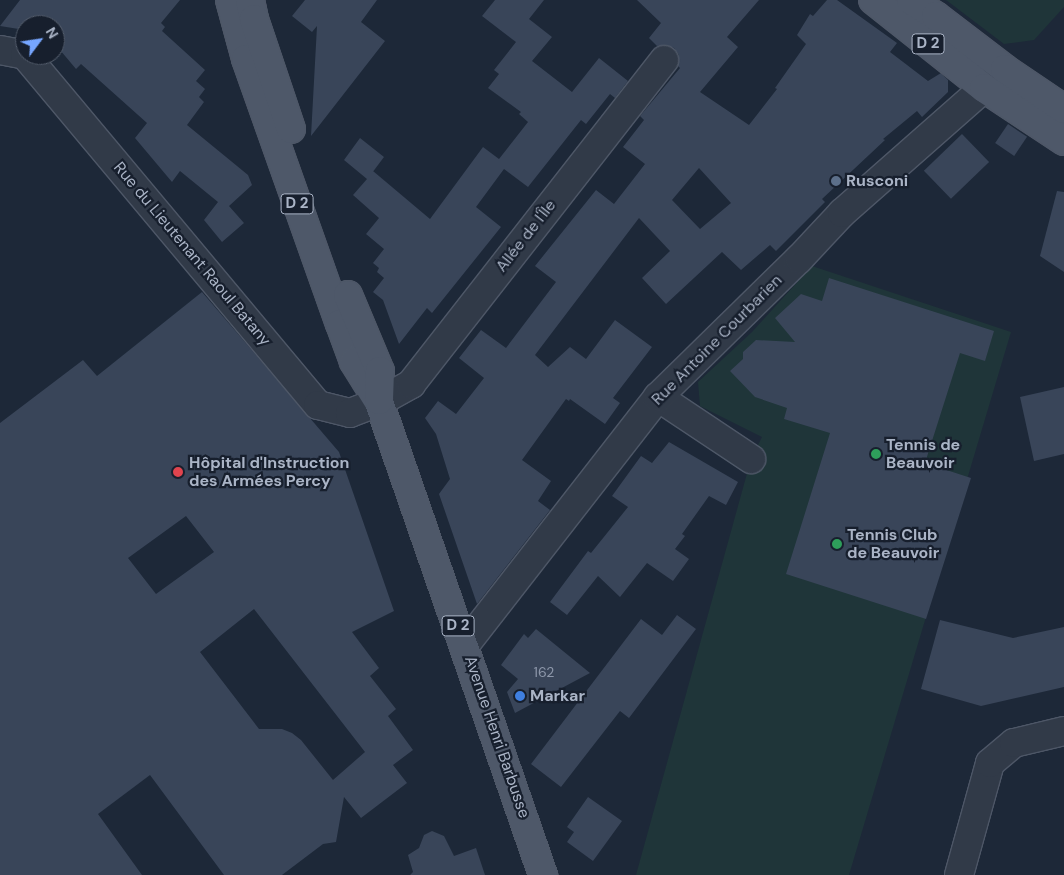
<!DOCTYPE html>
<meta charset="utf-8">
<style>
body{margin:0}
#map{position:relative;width:1064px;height:875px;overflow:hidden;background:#1d2838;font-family:"DM Sans",sans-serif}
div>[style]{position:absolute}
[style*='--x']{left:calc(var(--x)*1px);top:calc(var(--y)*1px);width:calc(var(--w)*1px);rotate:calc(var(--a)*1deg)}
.green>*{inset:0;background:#1f3539}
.building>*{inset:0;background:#394559;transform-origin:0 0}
.roads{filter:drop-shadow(1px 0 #4e5767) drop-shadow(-1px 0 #4e5767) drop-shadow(0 1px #4e5767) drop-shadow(0 -1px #4e5767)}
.minor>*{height:28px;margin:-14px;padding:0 14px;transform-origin:14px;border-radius:14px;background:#313a48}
.major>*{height:28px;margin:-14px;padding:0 14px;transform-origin:14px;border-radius:14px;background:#4e5869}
.dots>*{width:14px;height:14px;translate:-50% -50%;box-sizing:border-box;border:2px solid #171f2d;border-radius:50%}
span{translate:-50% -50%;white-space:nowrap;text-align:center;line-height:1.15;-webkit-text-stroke:4.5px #171f2d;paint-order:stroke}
.number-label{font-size:14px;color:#8e98ab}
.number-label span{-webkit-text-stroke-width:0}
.shield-label span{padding:1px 4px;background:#171f2d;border:1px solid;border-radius:4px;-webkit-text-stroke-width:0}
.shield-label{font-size:15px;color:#aab4c6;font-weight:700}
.poi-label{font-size:16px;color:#aab4c6;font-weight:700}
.left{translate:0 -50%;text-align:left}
.street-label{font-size:16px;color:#aab4c6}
.north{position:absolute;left:15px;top:15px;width:50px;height:50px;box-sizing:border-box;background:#171f2d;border:1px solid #525b6a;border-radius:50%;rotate:59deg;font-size:14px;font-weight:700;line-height:20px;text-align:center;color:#aab4c6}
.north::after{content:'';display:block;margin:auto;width:18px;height:22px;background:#76a6ff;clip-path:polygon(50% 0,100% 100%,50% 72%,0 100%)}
</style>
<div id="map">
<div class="green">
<i style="clip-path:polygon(946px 0,1064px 0,1064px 7px,1034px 40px,1004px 44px)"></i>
<i style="clip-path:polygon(812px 266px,1011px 332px,849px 875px,636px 875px,751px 459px,762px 437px,700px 406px,698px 382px,752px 332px)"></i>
</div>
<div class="building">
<i style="clip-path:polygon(20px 0,180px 0,161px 23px,165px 27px,162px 31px,205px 70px,196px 81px,205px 89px,199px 97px,204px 102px,187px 125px,248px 175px,252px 185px,229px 206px,244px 223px,222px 242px,204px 220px,218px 202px,180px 171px,172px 182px,135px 138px,147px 123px,81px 64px,76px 69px,55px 44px,55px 25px,25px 25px,25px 30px,0 26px)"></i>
<i style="clip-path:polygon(305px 0,377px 0,361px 22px,385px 41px,311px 136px,317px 26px,312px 32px,292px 16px)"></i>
<i style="clip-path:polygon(495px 0,544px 0,529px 19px,552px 37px,532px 61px,572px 92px,599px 58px,628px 81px,615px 98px,610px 94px,586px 124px,581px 120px,528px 187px,504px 169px,476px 207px,501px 227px,432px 313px,427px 308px,399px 344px,383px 300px,373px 292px,384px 278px,377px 272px,379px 268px,373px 263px,384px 249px,366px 234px,379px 218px,353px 195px,367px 179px,344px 160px,360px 138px,384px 157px,369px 177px,373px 171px,430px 219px,483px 147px,499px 159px,528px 122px,519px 114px,521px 112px,488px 88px,499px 74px,494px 70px,516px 42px,482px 16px)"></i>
<i style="clip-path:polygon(evenodd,637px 0,759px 0,727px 37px,738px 47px,700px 92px,749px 125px,777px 89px,775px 88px,806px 44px,797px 35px,810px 14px,813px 16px,827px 0,837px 0,897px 43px,890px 52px,928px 81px,941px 73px,948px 80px,948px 92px,922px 117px,917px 111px,883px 139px,885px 140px,822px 199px,825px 202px,776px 251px,770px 245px,741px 270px,722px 252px,666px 304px,642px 278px,670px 251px,639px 218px,535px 355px,548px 367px,570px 347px,586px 359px,615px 320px,652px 347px,613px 398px,620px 403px,605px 424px,570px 399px,569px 401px,566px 399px,522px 460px,551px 481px,538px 501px,550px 510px,477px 604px,439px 494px,450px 479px,436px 434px,425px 418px,438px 401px,456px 414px,484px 378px,459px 358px,481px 330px,506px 348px,556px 282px,535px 266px,596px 190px,614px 204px,645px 164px,623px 147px,644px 120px,640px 116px,680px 68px,678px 66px,679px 55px,674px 48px,666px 45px,657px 46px,649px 38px,661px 23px,637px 0,699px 168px,731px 203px,700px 229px,672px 200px,699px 168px)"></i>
<i style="left:1008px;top:124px;width:23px;height:23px;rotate:34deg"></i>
<i style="left:962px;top:134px;width:39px;height:53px;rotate:46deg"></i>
<i style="clip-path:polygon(1057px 191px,1064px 192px,1064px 272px,1040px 256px)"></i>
<i style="clip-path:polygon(829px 278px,994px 331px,985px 361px,960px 353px,925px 463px,971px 478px,926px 619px,786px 574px,830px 433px,784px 419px,787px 408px,755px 397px,730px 371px,743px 359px,743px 352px,756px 340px,795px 342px,775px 318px,801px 294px,822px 301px)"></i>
<i style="clip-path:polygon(evenodd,202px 292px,339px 452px,394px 611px,352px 632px,379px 668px,370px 676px,396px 709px,388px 716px,413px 750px,393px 765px,407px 783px,361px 818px,344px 797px,336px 842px,323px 844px,282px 875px,224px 875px,150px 775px,98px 814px,142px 875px,0 875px,0 423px,83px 360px,97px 376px,202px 292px,186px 516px,214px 552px,156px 594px,128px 558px,186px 516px,202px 292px,254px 609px,365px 752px,333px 780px,301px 740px,292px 733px,282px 729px,259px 729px,200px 652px,254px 609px)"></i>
<i style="clip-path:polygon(1064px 387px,1064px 454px,1034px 461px,1020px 397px)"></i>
<i style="clip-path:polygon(669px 442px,738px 482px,726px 505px,709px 496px,682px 534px,685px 536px,675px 549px,689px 559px,673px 581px,647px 563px,620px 597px,598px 576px,567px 615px,550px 602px,588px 551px,591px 553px,628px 507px,612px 496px,641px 456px,652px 463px)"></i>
<i style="clip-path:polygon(677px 615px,696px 629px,629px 718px,620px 711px,561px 787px,531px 764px,641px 619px,662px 635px)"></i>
<i style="clip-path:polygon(940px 620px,1013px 638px,1064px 627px,1064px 687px,981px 706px,921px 689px)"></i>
<i style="clip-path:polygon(536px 629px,590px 673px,515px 713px,507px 692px,518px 679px,501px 665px,524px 634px,528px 638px)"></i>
<i style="clip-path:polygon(588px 797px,622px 821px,593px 861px,567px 842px,574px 832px,567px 827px)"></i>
<i style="clip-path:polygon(432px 831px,444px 836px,454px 856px,476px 848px,485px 875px,410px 875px,413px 872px,408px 855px,419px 848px,424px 835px)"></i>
</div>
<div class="roads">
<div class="minor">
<i style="--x:0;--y:50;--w:25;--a:11"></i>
<i style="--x:25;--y:55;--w:456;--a:50.1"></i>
<i style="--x:318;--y:405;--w:33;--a:14"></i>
<i style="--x:350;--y:413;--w:31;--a:-21"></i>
<i style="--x:379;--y:402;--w:37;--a:-29"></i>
<i style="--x:411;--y:384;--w:411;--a:-52"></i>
<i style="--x:658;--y:397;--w:112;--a:33.7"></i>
<i style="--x:465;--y:645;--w:314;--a:-52.1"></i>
<i style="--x:658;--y:397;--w:197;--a:-44.4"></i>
<i style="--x:799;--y:259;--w:63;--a:-46.9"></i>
<i style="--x:842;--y:213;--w:213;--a:-41.4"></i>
<i style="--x:959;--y:875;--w:116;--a:-74.5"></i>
<i style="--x:990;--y:763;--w:31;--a:-40"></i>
<i style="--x:1014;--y:743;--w:51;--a:-13.5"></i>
</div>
<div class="major">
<i style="--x:230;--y:0;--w:61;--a:74.8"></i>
<i style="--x:246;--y:59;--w:281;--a:70.5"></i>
<i style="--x:340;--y:324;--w:40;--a:69.8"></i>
<i style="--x:354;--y:362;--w:47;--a:58"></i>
<i style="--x:379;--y:402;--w:501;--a:70.88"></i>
<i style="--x:250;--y:0;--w:19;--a:78"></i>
<i style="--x:254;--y:19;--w:116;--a:71.4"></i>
<i style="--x:873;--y:0;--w:142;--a:38.4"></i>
<i style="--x:984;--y:88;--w:96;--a:33.5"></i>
<i style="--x:911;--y:0;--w:30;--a:33"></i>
<i style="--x:936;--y:16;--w:87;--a:37.5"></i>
<i style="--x:1005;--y:69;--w:71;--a:34.1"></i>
<i style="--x:348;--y:295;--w:82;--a:67.2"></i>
<i style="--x:380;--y:371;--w:29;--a:92"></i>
</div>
</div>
<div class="dots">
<i style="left:836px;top:181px;background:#5c6f8a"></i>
<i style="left:876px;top:454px;background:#2e9e5b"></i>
<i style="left:178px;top:472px;background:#e0444e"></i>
<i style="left:837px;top:544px;background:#2e9e5b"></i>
<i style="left:520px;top:696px;background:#3f7fe0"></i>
</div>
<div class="number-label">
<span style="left:544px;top:672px">162</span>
</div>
<div class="shield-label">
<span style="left:928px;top:44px">D 2</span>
<span style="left:297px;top:204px">D 2</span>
<span style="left:458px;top:626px">D 2</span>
</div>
<div class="poi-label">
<span class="left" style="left:846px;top:181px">Rusconi</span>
<span class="left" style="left:886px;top:454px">Tennis de<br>Beauvoir</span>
<span class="left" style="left:189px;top:472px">Hôpital d'Instruction<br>des Armées Percy</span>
<span class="left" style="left:847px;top:544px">Tennis Club<br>de Beauvoir</span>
<span class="left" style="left:530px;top:696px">Markar</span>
</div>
<div class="street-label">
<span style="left:526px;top:236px;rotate:-52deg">Allée de l'Île</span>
<span style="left:192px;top:254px;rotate:50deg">Rue du Lieutenant Raoul Batany</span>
<span style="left:717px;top:340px;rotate:-45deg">Rue Antoine Courbarien</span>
<span style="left:497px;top:737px;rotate:71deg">Avenue Henri Barbusse</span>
</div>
<div class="north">N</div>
</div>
